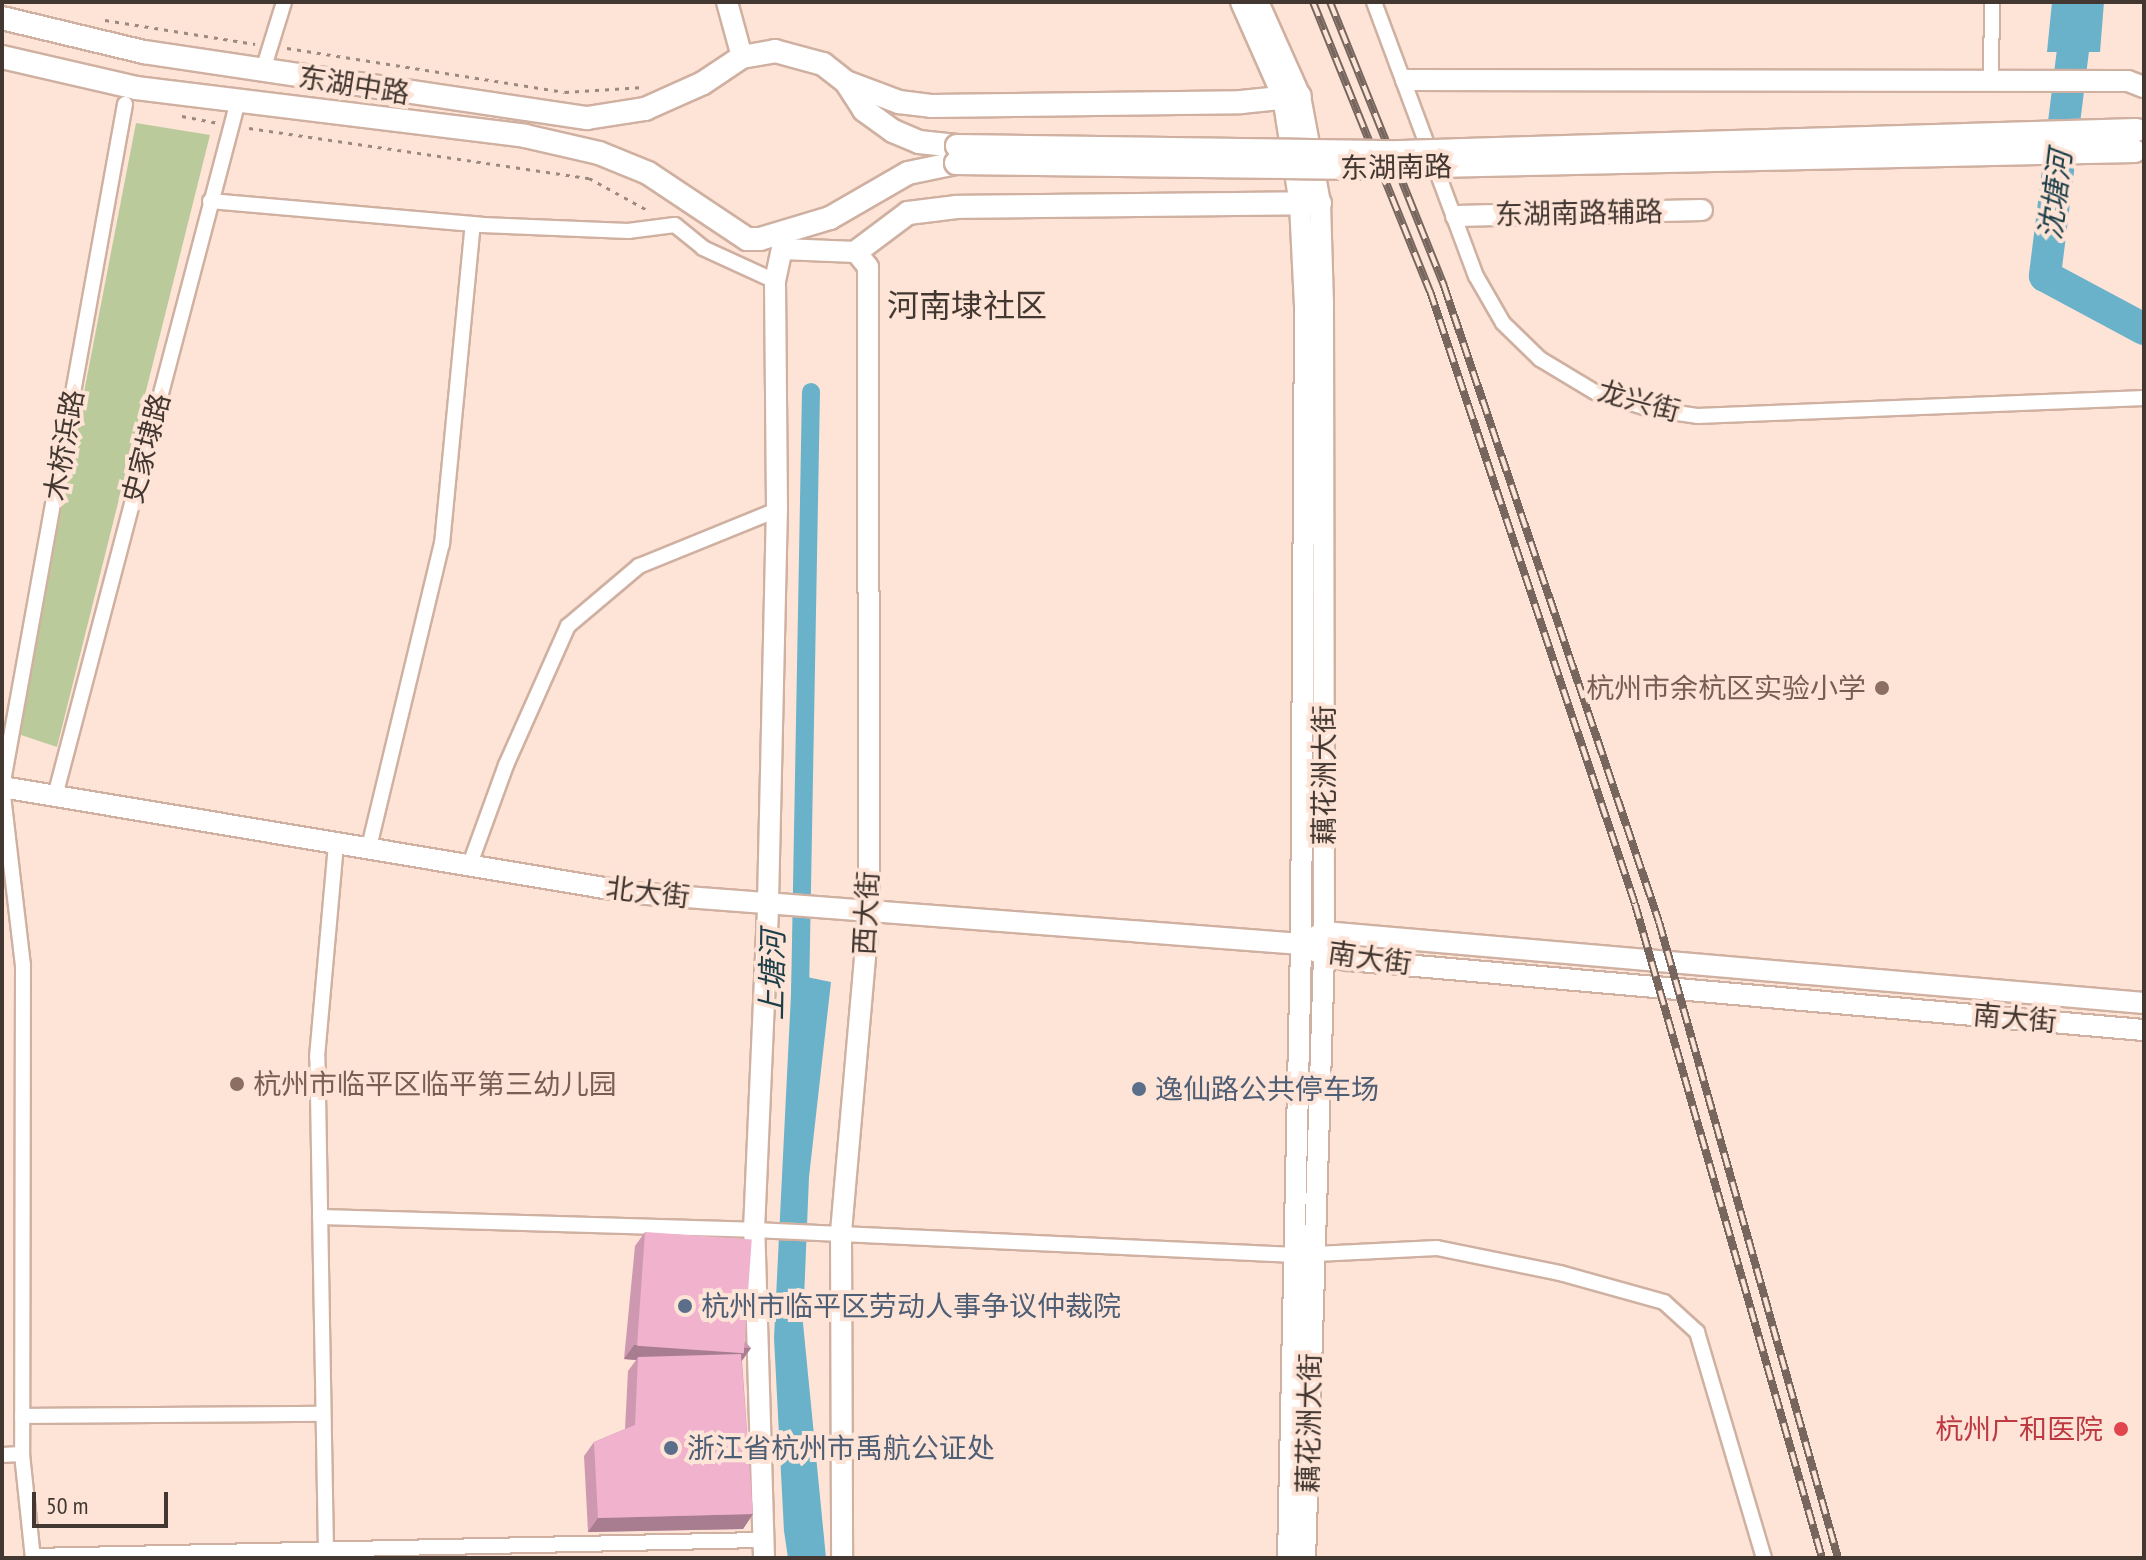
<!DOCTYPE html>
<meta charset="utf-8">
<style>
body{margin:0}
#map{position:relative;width:2146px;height:1560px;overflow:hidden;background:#fde4d7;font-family:"PT Sans Narrow","Noto Sans SC",sans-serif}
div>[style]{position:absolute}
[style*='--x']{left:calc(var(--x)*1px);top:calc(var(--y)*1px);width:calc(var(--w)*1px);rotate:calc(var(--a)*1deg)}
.green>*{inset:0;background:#bbca9a}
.water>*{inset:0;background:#6ab1ca}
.canal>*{height:18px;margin:-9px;padding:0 9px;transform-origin:9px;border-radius:9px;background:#6ab1ca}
.river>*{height:32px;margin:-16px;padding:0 16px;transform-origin:16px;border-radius:16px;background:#6ab1ca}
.path>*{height:3px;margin-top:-1.5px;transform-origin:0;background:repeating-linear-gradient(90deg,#9c8a81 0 4px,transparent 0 10px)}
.roads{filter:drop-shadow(2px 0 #cfb0a1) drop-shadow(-2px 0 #cfb0a1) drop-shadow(0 2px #cfb0a1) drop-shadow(0 -2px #cfb0a1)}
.street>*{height:14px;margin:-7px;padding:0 7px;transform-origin:7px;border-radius:7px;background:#fff}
.secondary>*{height:20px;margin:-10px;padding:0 10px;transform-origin:10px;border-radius:10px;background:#fff}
.primary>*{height:22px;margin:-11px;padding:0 11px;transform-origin:11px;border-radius:11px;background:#fff}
.rail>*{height:8px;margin-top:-4px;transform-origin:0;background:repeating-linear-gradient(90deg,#fde4d7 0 15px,#76665e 0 30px);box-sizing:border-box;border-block:2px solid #76665e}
.bridges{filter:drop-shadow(2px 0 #cfb0a1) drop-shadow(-2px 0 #cfb0a1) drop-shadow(0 2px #cfb0a1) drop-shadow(0 -2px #cfb0a1)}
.primary-bridge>*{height:22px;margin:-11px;padding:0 11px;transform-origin:11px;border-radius:11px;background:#fff}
.wall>*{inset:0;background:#ce99b0}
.shaded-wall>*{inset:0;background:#a87d90}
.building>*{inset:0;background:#f0b2cd;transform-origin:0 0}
.dots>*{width:22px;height:22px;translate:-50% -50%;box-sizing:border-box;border:4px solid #fde4d7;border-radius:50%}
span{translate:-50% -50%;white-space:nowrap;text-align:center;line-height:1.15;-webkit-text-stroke:8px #fde4d7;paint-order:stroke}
.street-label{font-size:28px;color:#433731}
.education-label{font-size:28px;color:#785e54}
.right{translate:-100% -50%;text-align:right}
.left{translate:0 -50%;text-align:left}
.service-label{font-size:28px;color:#4e5e75}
.health-label{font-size:28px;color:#be3a42}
.water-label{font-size:30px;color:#1c3e49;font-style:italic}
.quarter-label{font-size:32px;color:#433731}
.frame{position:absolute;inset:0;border:4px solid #433731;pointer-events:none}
.scale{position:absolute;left:32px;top:1492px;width:136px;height:36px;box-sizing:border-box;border:4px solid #433731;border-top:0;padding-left:10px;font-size:24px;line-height:28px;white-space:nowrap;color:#433731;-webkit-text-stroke:6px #fde4d7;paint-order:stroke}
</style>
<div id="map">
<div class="green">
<i style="clip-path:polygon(136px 123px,210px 135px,57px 747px,18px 734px)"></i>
</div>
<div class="water">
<i style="clip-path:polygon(2052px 2px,2104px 2px,2100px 52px,2047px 52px)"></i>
<i style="clip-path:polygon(792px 974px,831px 982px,809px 1177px,803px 1323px,826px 1558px,788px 1558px,784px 1531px,774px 1338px)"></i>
</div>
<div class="canal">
<i style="--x:800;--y:997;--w:605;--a:-88.96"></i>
</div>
<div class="river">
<i style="--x:2079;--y:2;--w:276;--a:97.1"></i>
<i style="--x:2045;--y:276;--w:112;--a:28.2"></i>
</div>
<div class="path">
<i style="--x:105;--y:20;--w:152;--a:9.1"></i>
<i style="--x:287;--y:48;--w:281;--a:9"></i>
<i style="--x:565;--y:92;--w:79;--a:-3.6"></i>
<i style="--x:182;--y:116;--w:37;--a:11"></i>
<i style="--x:249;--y:128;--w:344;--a:8.4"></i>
<i style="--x:589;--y:178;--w:68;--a:28.8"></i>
</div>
<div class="roads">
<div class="street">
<i style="--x:1374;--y:2;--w:292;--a:69.6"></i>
<i style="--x:1476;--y:276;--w:54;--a:60.1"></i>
<i style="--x:1503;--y:323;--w:52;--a:44.2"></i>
<i style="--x:1540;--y:359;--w:64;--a:31"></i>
<i style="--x:1595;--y:392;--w:58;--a:17.2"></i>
<i style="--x:1650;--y:409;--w:49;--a:8.3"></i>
<i style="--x:1698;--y:416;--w:446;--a:-2.3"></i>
<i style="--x:263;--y:70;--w:71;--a:-72.8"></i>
<i style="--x:1991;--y:80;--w:78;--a:-89.3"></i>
<i style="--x:210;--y:201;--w:273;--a:5"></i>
<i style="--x:482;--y:225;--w:146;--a:2.4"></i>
<i style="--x:628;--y:231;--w:47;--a:-7.3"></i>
<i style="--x:675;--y:225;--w:36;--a:39"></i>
<i style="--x:703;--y:248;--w:79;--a:24.6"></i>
<i style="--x:2;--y:787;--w:179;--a:83.3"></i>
<i style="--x:23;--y:965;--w:489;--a:90.1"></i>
<i style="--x:22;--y:1454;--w:105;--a:84"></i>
<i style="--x:2;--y:787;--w:694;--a:-79.79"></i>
<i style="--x:55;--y:796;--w:719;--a:-75.25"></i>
<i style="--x:369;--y:847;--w:312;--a:-76.5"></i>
<i style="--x:442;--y:544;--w:321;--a:-84.5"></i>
<i style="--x:470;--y:864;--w:105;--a:-70"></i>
<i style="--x:506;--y:765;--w:152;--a:-66"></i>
<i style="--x:568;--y:626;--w:93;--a:-40.2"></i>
<i style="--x:639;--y:566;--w:149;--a:-22.1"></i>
<i style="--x:320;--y:1217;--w:434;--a:1.7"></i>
<i style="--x:754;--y:1230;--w:543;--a:2.64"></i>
<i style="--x:1296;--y:1255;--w:141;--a:-2.8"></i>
<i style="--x:1437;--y:1248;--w:126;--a:11.5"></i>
<i style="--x:1560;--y:1273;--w:108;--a:15.6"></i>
<i style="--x:1664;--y:1302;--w:45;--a:42.3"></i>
<i style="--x:1697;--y:1332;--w:236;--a:73.5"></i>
<i style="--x:22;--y:1416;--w:301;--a:-0.4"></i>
<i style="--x:2;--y:1455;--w:20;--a:-3"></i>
<i style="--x:326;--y:1552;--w:495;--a:-91"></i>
<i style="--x:317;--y:1057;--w:216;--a:-84.9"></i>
<i style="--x:33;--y:1556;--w:730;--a:-1.26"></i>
</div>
<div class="secondary">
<i style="--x:727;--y:2;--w:57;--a:74.7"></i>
<i style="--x:1241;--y:2;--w:104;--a:66.1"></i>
<i style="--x:1283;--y:97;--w:108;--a:81"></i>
<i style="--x:1300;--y:204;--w:103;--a:87.2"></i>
<i style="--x:1305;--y:307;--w:637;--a:90.36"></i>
<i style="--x:1301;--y:944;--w:614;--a:91.21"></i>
<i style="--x:1258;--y:2;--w:103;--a:65.9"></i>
<i style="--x:1300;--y:96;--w:109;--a:79.4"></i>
<i style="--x:1320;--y:203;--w:99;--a:88.3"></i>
<i style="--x:1323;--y:302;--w:653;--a:89.91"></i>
<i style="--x:1324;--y:955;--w:603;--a:91.8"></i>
<i style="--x:1406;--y:80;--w:722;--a:0.08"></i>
<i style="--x:2128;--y:81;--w:17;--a:21"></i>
<i style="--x:1456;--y:216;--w:246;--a:-1.4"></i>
<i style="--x:2;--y:787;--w:641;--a:9.52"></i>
<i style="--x:634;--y:893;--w:669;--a:4.37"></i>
<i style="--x:1301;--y:944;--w:25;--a:26"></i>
<i style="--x:1324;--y:955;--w:25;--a:12"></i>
<i style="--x:1348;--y:960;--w:799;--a:5.03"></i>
<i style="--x:1313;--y:938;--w:13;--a:-29"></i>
<i style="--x:1324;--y:932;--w:823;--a:4.95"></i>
<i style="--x:764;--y:1558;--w:328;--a:-91.7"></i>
<i style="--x:754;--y:1230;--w:327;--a:-87.5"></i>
<i style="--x:768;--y:903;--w:393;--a:-88.7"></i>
<i style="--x:777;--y:510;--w:229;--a:-90.5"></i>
<i style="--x:775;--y:281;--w:33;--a:-78"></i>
<i style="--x:782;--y:249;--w:74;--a:2.3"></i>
<i style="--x:856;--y:252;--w:19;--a:51"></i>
<i style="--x:868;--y:267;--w:645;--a:89.91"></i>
<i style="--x:869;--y:912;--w:324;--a:95"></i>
<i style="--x:841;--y:1235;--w:323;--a:89.8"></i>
</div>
<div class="primary">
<i style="--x:2;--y:18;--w:146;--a:13.5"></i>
<i style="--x:144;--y:52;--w:448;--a:8.5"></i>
<i style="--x:587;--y:118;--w:59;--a:-8.8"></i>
<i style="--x:645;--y:109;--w:64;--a:-24.1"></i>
<i style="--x:703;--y:83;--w:47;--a:-33.7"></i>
<i style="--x:742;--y:57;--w:34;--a:-10"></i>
<i style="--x:775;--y:51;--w:50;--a:15.2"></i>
<i style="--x:823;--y:64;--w:29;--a:38"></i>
<i style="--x:846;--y:82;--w:33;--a:57"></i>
<i style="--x:864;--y:110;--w:36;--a:36"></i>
<i style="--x:893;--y:131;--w:28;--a:23"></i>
<i style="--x:919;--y:142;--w:38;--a:6"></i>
<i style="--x:2;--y:57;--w:138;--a:13"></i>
<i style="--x:136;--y:88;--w:392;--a:7"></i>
<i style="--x:525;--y:136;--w:76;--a:12.9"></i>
<i style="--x:599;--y:153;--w:53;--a:22.2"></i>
<i style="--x:648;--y:173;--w:119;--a:33.7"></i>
<i style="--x:747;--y:239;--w:13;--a:0"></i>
<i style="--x:760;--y:239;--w:73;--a:-16.7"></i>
<i style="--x:830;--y:218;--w:90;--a:-30"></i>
<i style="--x:908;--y:173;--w:49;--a:-11.8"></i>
<i style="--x:846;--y:82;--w:57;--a:20.7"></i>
<i style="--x:899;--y:102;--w:32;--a:7"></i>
<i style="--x:931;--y:106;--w:310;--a:-0.7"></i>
<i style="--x:1241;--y:102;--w:59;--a:-5.8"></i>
<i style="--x:856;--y:252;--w:65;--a:-36.9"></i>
<i style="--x:908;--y:213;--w:49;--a:-7"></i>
<i style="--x:957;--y:207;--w:363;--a:-0.6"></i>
</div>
</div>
<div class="rail">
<i style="--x:1313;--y:2;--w:312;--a:68"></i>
<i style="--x:1430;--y:291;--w:646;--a:71.51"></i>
<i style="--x:1635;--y:904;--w:680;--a:74.04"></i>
<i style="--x:1330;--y:2;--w:306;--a:68.1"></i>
<i style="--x:1444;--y:286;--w:671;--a:71.32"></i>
<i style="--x:1659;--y:922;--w:661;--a:74.28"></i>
</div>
<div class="bridges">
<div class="primary-bridge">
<i style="--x:957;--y:146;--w:443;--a:0.8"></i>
<i style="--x:1400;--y:152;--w:737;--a:-1.71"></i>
<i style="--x:956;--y:163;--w:387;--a:0.7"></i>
<i style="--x:1343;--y:168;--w:792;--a:-1.23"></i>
</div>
</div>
<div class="wall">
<i style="clip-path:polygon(645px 1232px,751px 1348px,742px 1361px,753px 1514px,743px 1529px,588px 1532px,584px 1456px,594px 1442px,625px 1429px,628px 1371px,636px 1360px,624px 1359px,635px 1246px)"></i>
</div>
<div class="shaded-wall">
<i style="clip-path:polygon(634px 1345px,751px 1348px,740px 1363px,638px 1357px,636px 1360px,624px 1359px)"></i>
<i style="clip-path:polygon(753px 1514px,743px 1529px,588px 1532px,598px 1518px)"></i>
</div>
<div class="building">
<i style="left:645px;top:1232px;width:107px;height:114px;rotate:4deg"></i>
<i style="clip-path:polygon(741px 1354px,753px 1514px,598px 1518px,594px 1442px,635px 1425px,638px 1357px)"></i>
</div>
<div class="dots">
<i style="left:1882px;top:688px;background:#8d6e63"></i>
<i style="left:237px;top:1084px;background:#8d6e63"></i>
<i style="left:1139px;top:1089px;background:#5c6f8a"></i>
<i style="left:685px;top:1306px;background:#5c6f8a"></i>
<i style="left:2121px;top:1429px;background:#e0444e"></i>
<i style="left:671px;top:1448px;background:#5c6f8a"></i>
</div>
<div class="street-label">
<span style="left:354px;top:85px;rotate:9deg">东湖中路</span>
<span style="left:1396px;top:167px;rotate:-1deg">东湖南路</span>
<span style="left:1579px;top:213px;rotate:-1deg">东湖南路辅路</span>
<span style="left:1639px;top:401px;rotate:15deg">龙兴街</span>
<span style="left:64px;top:445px;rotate:-80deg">木桥浜路</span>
<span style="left:146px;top:448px;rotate:-75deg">史家埭路</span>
<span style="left:1324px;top:775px;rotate:-90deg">藕花洲大街</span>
<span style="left:648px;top:892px;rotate:7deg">北大街</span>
<span style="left:866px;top:913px;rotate:-87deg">西大街</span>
<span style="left:1370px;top:958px;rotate:8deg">南大街</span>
<span style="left:2015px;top:1018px;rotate:5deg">南大街</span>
<span style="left:1309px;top:1423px;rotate:-89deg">藕花洲大街</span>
</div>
<div class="education-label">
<span class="right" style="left:1866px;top:688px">杭州市余杭区实验小学</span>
<span class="left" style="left:253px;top:1084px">杭州市临平区临平第三幼儿园</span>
</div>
<div class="service-label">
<span class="left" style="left:1155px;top:1089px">逸仙路公共停车场</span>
<span class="left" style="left:701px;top:1306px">杭州市临平区劳动人事争议仲裁院</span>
<span class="left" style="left:687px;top:1448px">浙江省杭州市禹航公证处</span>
</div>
<div class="health-label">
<span class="right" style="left:2103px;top:1429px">杭州广和医院</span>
</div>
<div class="water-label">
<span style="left:2055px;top:195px;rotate:-83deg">沈塘河</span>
<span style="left:772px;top:975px;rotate:-89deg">上塘河</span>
</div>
<div class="quarter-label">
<span style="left:967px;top:305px">河南埭社区</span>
</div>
<div class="frame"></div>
<div class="scale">50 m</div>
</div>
